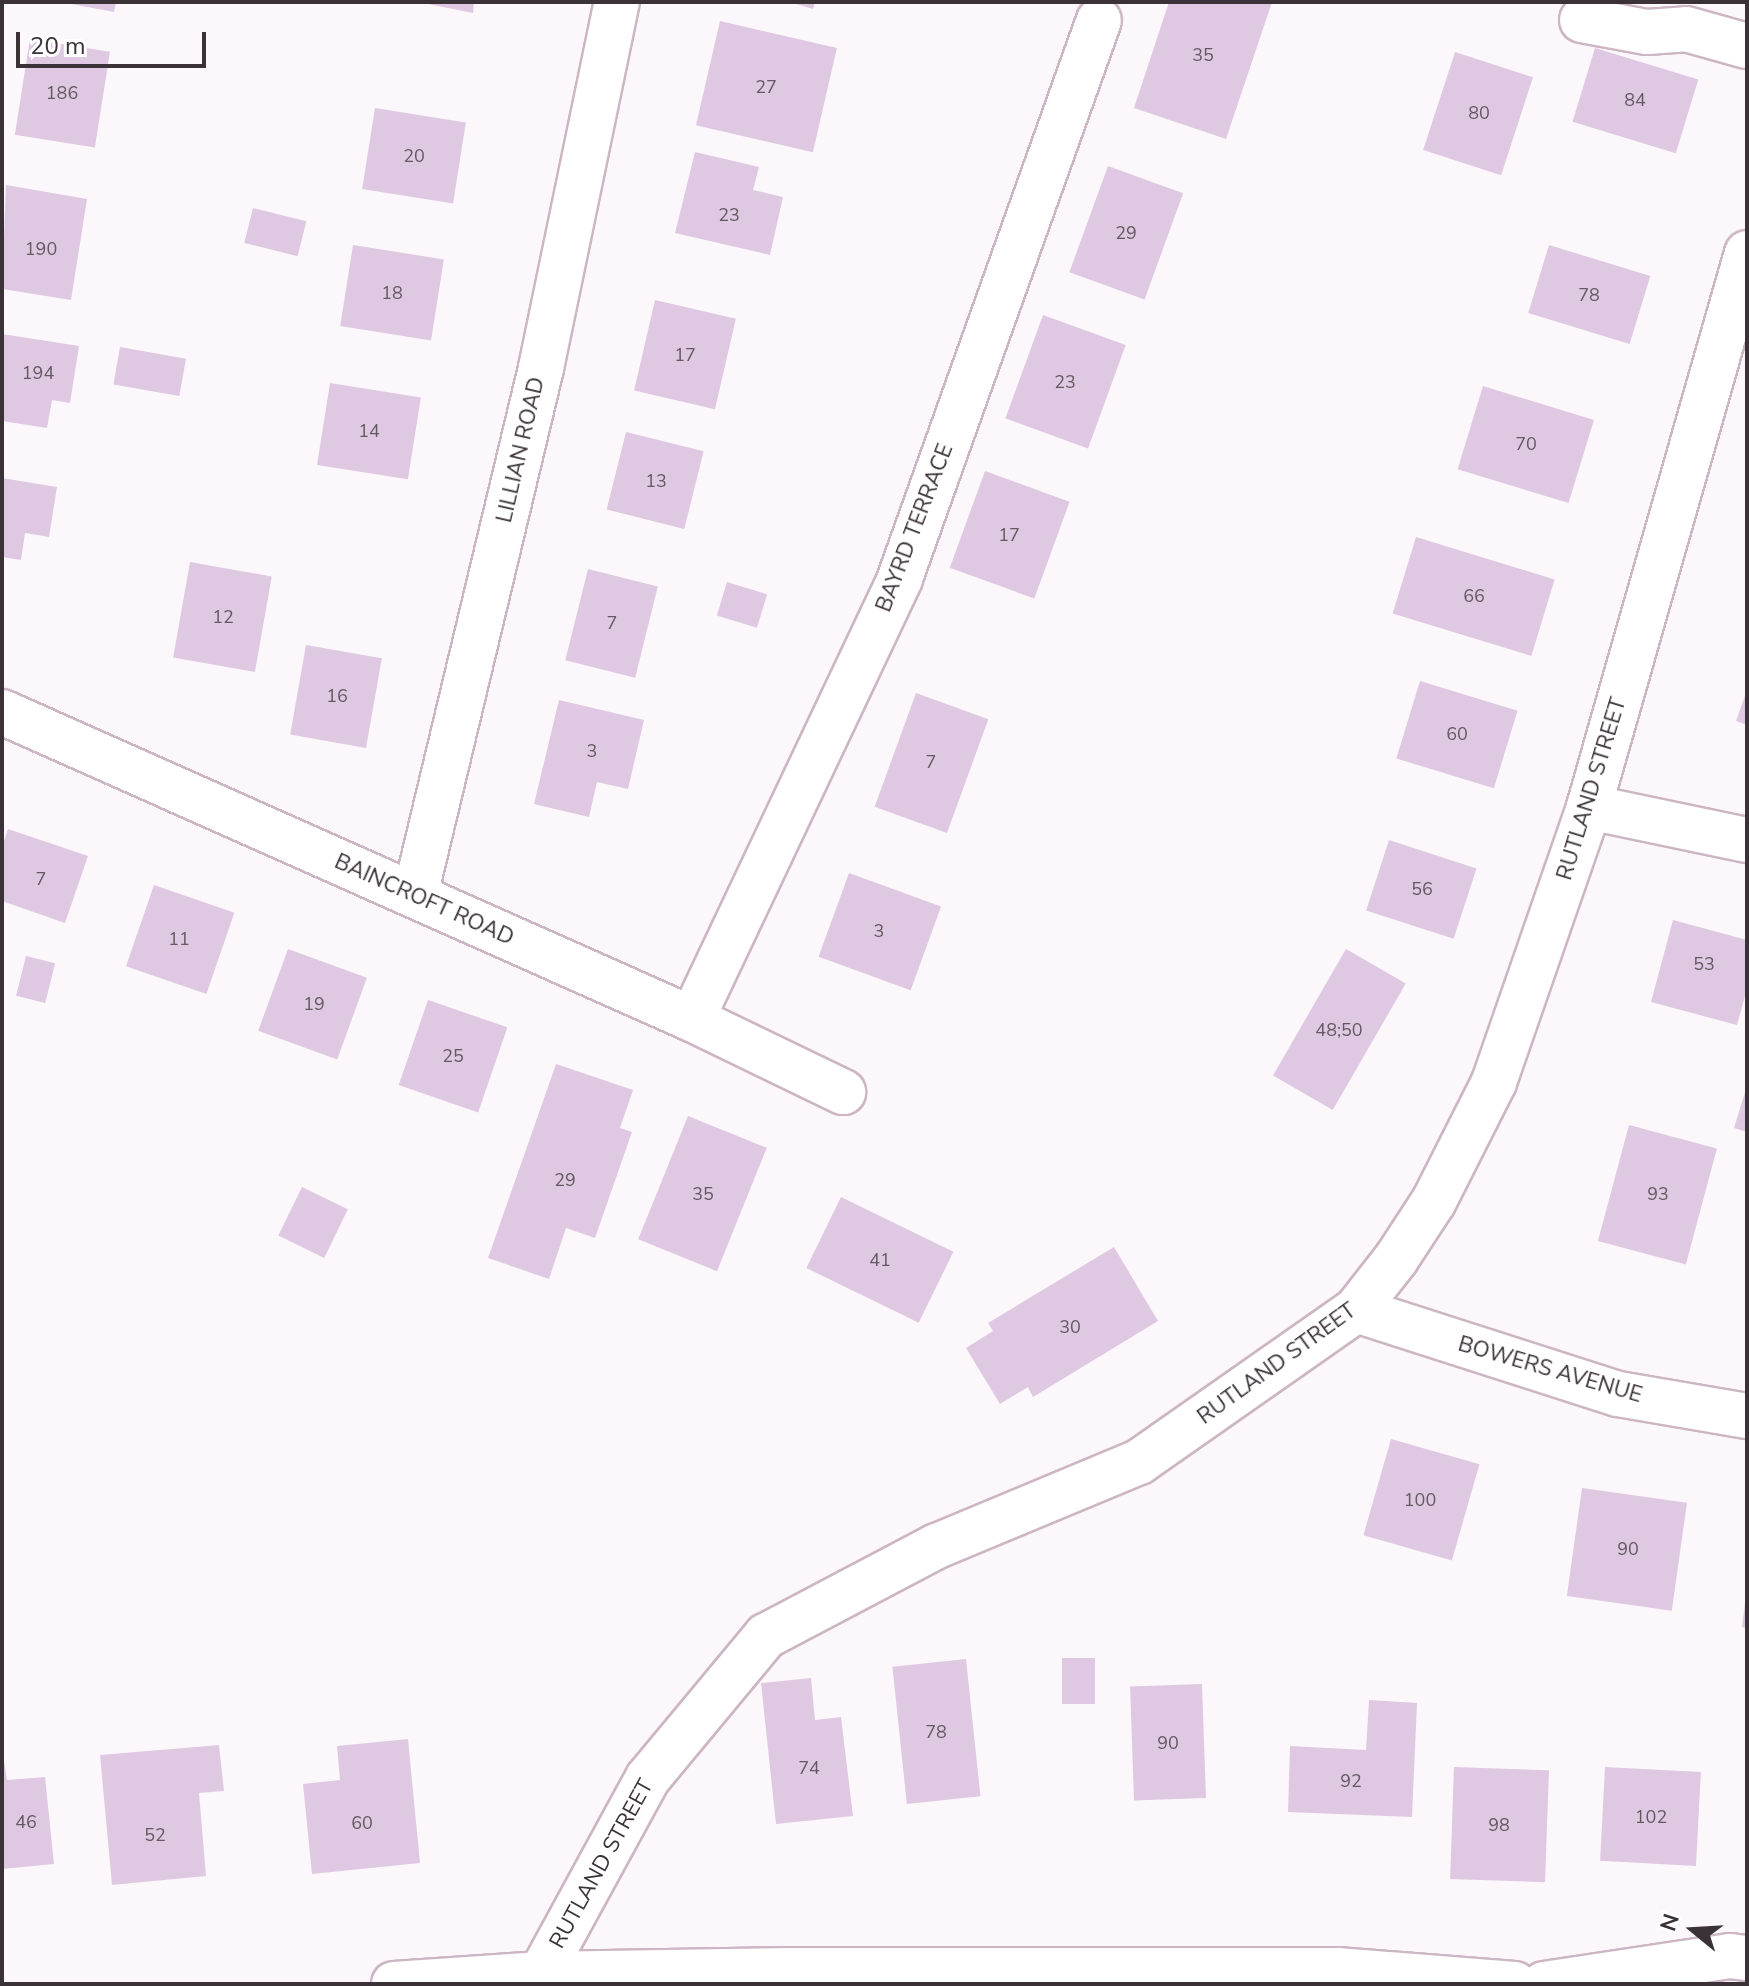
<!DOCTYPE html>
<style>
body{margin:0}
#map{position:relative;width:1749px;height:1986px;overflow:hidden;background:#fcf7fa;font-family:"Nunito Sans",sans-serif}
div>[style]{position:absolute}
[style*='--x']{left:calc(var(--x)*1px);top:calc(var(--y)*1px);width:calc(var(--w)*1px);rotate:calc(var(--a)*1deg)}
.building>*{inset:0;background:#dfc9e2;transform-origin:0 0}
.roads{filter:drop-shadow(2px 0 #ccb6c3) drop-shadow(-2px 0 #ccb6c3) drop-shadow(0 2px #ccb6c3) drop-shadow(0 -2px #ccb6c3)}
.street>*{height:44px;margin:-22px;padding:0 22px;transform-origin:22px;border-radius:22px;background:#fff}
span{translate:-50% -50%;white-space:nowrap;text-align:center;line-height:1.15;-webkit-text-stroke:6px #fff;paint-order:stroke}
.number-label{font-size:18px;color:#645862}
.number-label span{-webkit-text-stroke-width:0}
.street-label{font-size:22px;color:#3b3238}
.frame{position:absolute;inset:0;border:4px solid #3b3238;pointer-events:none}
.north{position:absolute;left:1653px;top:1890px;width:80px;height:80px;-webkit-text-stroke:6px #fff;paint-order:stroke;rotate:288deg;font-size:22px;font-weight:700;line-height:32px;text-align:center;color:#3b3238}
.north::after{content:'';display:block;margin:auto;width:28px;height:36px;background:#3b3238;clip-path:polygon(50% 0,100% 100%,50% 72%,0 100%)}
.scale{position:absolute;left:16px;top:32px;width:190px;height:36px;box-sizing:border-box;border:4px solid #3b3238;border-top:0;padding-left:10px;font-size:24px;line-height:28px;white-space:nowrap;color:#3b3238;-webkit-text-stroke:6px #fff;paint-order:stroke}
</style>
<div id="map">
<div class="building">
<i style="clip-path:polygon(61px 2px,116px 2px,114px 12px)"></i>
<i style="clip-path:polygon(418px 2px,474px 2px,473px 13px)"></i>
<i style="clip-path:polygon(790px 2px,815px 2px,813px 9px)"></i>
<i style="clip-path:polygon(1169px 2px,1272px 2px,1226px 139px,1134px 108px)"></i>
<i style="left:720px;top:21px;width:120px;height:107px;rotate:13deg"></i>
<i style="left:30px;top:39px;width:81px;height:97px;rotate:9deg"></i>
<i style="left:1595px;top:48px;width:108px;height:77px;rotate:17deg"></i>
<i style="left:1455px;top:52px;width:82px;height:103px;rotate:18deg"></i>
<i style="left:375px;top:108px;width:92px;height:82px;rotate:9deg"></i>
<i style="clip-path:polygon(695px 152px,759px 167px,753px 190px,783px 197px,770px 255px,675px 233px)"></i>
<i style="left:1108px;top:166px;width:80px;height:113px;rotate:20deg"></i>
<i style="clip-path:polygon(6px 185px,87px 199px,71px 300px,2px 289px)"></i>
<i style="left:253px;top:208px;width:55px;height:36px;rotate:14deg"></i>
<i style="left:353px;top:245px;width:92px;height:82px;rotate:9deg"></i>
<i style="left:1549px;top:245px;width:106px;height:71px;rotate:17deg"></i>
<i style="left:655px;top:300px;width:83px;height:93px;rotate:13deg"></i>
<i style="left:1043px;top:315px;width:88px;height:110px;rotate:20deg"></i>
<i style="clip-path:polygon(2px 334px,79px 346px,70px 403px,52px 400px,47px 428px,2px 421px)"></i>
<i style="left:120px;top:347px;width:67px;height:38px;rotate:10deg"></i>
<i style="left:330px;top:383px;width:92px;height:83px;rotate:9deg"></i>
<i style="left:1483px;top:386px;width:116px;height:87px;rotate:17deg"></i>
<i style="left:626px;top:432px;width:80px;height:80px;rotate:14deg"></i>
<i style="left:985px;top:471px;width:90px;height:103px;rotate:20deg"></i>
<i style="clip-path:polygon(2px 478px,57px 487px,49px 537px,25px 533px,21px 560px,2px 557px)"></i>
<i style="left:1416px;top:537px;width:145px;height:80px;rotate:17deg"></i>
<i style="left:190px;top:562px;width:83px;height:97px;rotate:10deg"></i>
<i style="left:588px;top:569px;width:72px;height:94px;rotate:14deg"></i>
<i style="left:727px;top:582px;width:42px;height:35px;rotate:17deg"></i>
<i style="left:306px;top:645px;width:77px;height:91px;rotate:10deg"></i>
<i style="left:1420px;top:681px;width:102px;height:81px;rotate:17deg"></i>
<i style="clip-path:polygon(1747px 690px,1747px 725px,1736px 721px)"></i>
<i style="left:916px;top:693px;width:77px;height:121px;rotate:20deg"></i>
<i style="clip-path:polygon(559px 700px,644px 720px,628px 789px,597px 782px,589px 817px,534px 804px)"></i>
<i style="clip-path:polygon(8px 829px,88px 856px,65px 923px,2px 901px,2px 847px)"></i>
<i style="left:1389px;top:840px;width:92px;height:74px;rotate:18deg"></i>
<i style="left:849px;top:873px;width:98px;height:89px;rotate:20deg"></i>
<i style="left:154px;top:885px;width:85px;height:86px;rotate:19deg"></i>
<i style="clip-path:polygon(1673px 920px,1747px 940px,1747px 989px,1737px 1025px,1651px 1002px)"></i>
<i style="left:288px;top:949px;width:84px;height:87px;rotate:20deg"></i>
<i style="left:1346px;top:949px;width:69px;height:146px;rotate:30deg"></i>
<i style="left:26px;top:956px;width:30px;height:41px;rotate:14deg"></i>
<i style="left:428px;top:1000px;width:84px;height:90px;rotate:19deg"></i>
<i style="clip-path:polygon(556px 1064px,633px 1090px,620px 1128px,632px 1132px,595px 1238px,566px 1228px,549px 1279px,488px 1258px)"></i>
<i style="clip-path:polygon(1746px 1089px,1747px 1089px,1747px 1132px,1734px 1128px)"></i>
<i style="left:688px;top:1116px;width:85px;height:133px;rotate:22deg"></i>
<i style="left:1629px;top:1125px;width:91px;height:120px;rotate:15deg"></i>
<i style="left:302px;top:1187px;width:51px;height:54px;rotate:26deg"></i>
<i style="left:841px;top:1197px;width:125px;height:79px;rotate:26deg"></i>
<i style="clip-path:polygon(1114px 1247px,1158px 1321px,1033px 1397px,1028px 1387px,1000px 1404px,966px 1348px,993px 1331px,988px 1323px)"></i>
<i style="left:1391px;top:1439px;width:92px;height:100px;rotate:16deg"></i>
<i style="left:1582px;top:1488px;width:106px;height:109px;rotate:8deg"></i>
<i style="clip-path:polygon(1745px 1603px,1747px 1603px,1747px 1628px,1742px 1627px)"></i>
<i style="left:1062px;top:1658px;width:33px;height:46px"></i>
<i style="left:966px;top:1659px;width:138px;height:74px;rotate:84deg"></i>
<i style="clip-path:polygon(811px 1678px,815px 1720px,841px 1717px,853px 1816px,776px 1824px,761px 1683px)"></i>
<i style="left:1202px;top:1684px;width:114px;height:72px;rotate:88deg"></i>
<i style="clip-path:polygon(1369px 1700px,1417px 1703px,1412px 1817px,1288px 1812px,1290px 1746px,1366px 1750px)"></i>
<i style="clip-path:polygon(408px 1739px,420px 1863px,312px 1874px,303px 1784px,340px 1780px,337px 1746px)"></i>
<i style="clip-path:polygon(219px 1745px,224px 1791px,199px 1793px,206px 1876px,112px 1885px,100px 1755px)"></i>
<i style="clip-path:polygon(2px 1748px,7px 1780px,45px 1777px,54px 1864px,2px 1869px)"></i>
<i style="left:1454px;top:1767px;width:95px;height:112px;rotate:2deg"></i>
<i style="left:1605px;top:1767px;width:96px;height:94px;rotate:3deg"></i>
</div>
<div class="roads">
<div class="street">
<i style="--x:1582;--y:20;--w:66;--a:10.5"></i>
<i style="--x:1647;--y:32;--w:39;--a:-4"></i>
<i style="--x:1686;--y:29;--w:63;--a:15.6"></i>
<i style="--x:2;--y:712;--w:755;--a:23.99"></i>
<i style="--x:692;--y:1019;--w:168;--a:25.8"></i>
<i style="--x:1589;--y:807;--w:161;--a:11.8"></i>
<i style="--x:415;--y:895;--w:542;--a:-76.55"></i>
<i style="--x:541;--y:368;--w:374;--a:-78.3"></i>
<i style="--x:692;--y:1019;--w:488;--a:-64.7"></i>
<i style="--x:900;--y:578;--w:592;--a:-70.37"></i>
<i style="--x:1356;--y:1310;--w:275;--a:17.8"></i>
<i style="--x:1618;--y:1394;--w:131;--a:9.7"></i>
<i style="--x:541;--y:1974;--w:223;--a:-61.4"></i>
<i style="--x:648;--y:1778;--w:185;--a:-50.3"></i>
<i style="--x:766;--y:1636;--w:193;--a:-27.8"></i>
<i style="--x:937;--y:1546;--w:219;--a:-22.6"></i>
<i style="--x:1139;--y:1462;--w:265;--a:-35"></i>
<i style="--x:1356;--y:1310;--w:65;--a:-51.9"></i>
<i style="--x:1396;--y:1259;--w:69;--a:-56.8"></i>
<i style="--x:1434;--y:1201;--w:133;--a:-63.2"></i>
<i style="--x:1494;--y:1082;--w:291;--a:-70.9"></i>
<i style="--x:1589;--y:807;--w:576;--a:-74.08"></i>
<i style="--x:394;--y:1984;--w:147;--a:-3.9"></i>
<i style="--x:541;--y:1974;--w:249;--a:-0.9"></i>
<i style="--x:790;--y:1970;--w:547;--a:0"></i>
<i style="--x:1337;--y:1970;--w:178;--a:4.5"></i>
<i style="--x:1544;--y:1984;--w:188;--a:-8.6"></i>
<i style="--x:1730;--y:1956;--w:17;--a:7"></i>
</div>
</div>
<div class="number-label">
<span style="left:1203px;top:55px">35</span>
<span style="left:766px;top:87px">27</span>
<span style="left:62px;top:93px">186</span>
<span style="left:1635px;top:100px">84</span>
<span style="left:1479px;top:113px">80</span>
<span style="left:414px;top:156px">20</span>
<span style="left:729px;top:215px">23</span>
<span style="left:1126px;top:233px">29</span>
<span style="left:41px;top:249px">190</span>
<span style="left:392px;top:293px">18</span>
<span style="left:1589px;top:295px">78</span>
<span style="left:685px;top:355px">17</span>
<span style="left:38px;top:373px">194</span>
<span style="left:1065px;top:382px">23</span>
<span style="left:369px;top:431px">14</span>
<span style="left:1526px;top:444px">70</span>
<span style="left:656px;top:481px">13</span>
<span style="left:1009px;top:535px">17</span>
<span style="left:1474px;top:596px">66</span>
<span style="left:223px;top:617px">12</span>
<span style="left:612px;top:623px">7</span>
<span style="left:337px;top:696px">16</span>
<span style="left:1457px;top:734px">60</span>
<span style="left:592px;top:751px">3</span>
<span style="left:931px;top:762px">7</span>
<span style="left:41px;top:879px">7</span>
<span style="left:1422px;top:889px">56</span>
<span style="left:879px;top:931px">3</span>
<span style="left:179px;top:939px">11</span>
<span style="left:1704px;top:964px">53</span>
<span style="left:314px;top:1004px">19</span>
<span style="left:1339px;top:1030px">48;50</span>
<span style="left:453px;top:1056px">25</span>
<span style="left:565px;top:1180px">29</span>
<span style="left:703px;top:1194px">35</span>
<span style="left:1658px;top:1194px">93</span>
<span style="left:880px;top:1260px">41</span>
<span style="left:1070px;top:1327px">30</span>
<span style="left:1420px;top:1500px">100</span>
<span style="left:1628px;top:1549px">90</span>
<span style="left:936px;top:1732px">78</span>
<span style="left:1168px;top:1743px">90</span>
<span style="left:809px;top:1768px">74</span>
<span style="left:1351px;top:1781px">92</span>
<span style="left:1651px;top:1817px">102</span>
<span style="left:26px;top:1822px">46</span>
<span style="left:362px;top:1823px">60</span>
<span style="left:1499px;top:1825px">98</span>
<span style="left:155px;top:1835px">52</span>
</div>
<div class="street-label">
<span style="left:521px;top:450px;rotate:-77deg">LILLIAN ROAD</span>
<span style="left:915px;top:528px;rotate:-69deg">BAYRD TERRACE</span>
<span style="left:1592px;top:789px;rotate:-73deg">RUTLAND STREET</span>
<span style="left:424px;top:900px;rotate:24deg">BAINCROFT ROAD</span>
<span style="left:1277px;top:1364px;rotate:-36deg">RUTLAND STREET</span>
<span style="left:1550px;top:1370px;rotate:16deg">BOWERS AVENUE</span>
<span style="left:602px;top:1864px;rotate:-61deg">RUTLAND STREET</span>
</div>
<div class="frame"></div>
<div class="north">N</div>
<div class="scale">20 m</div>
</div>
